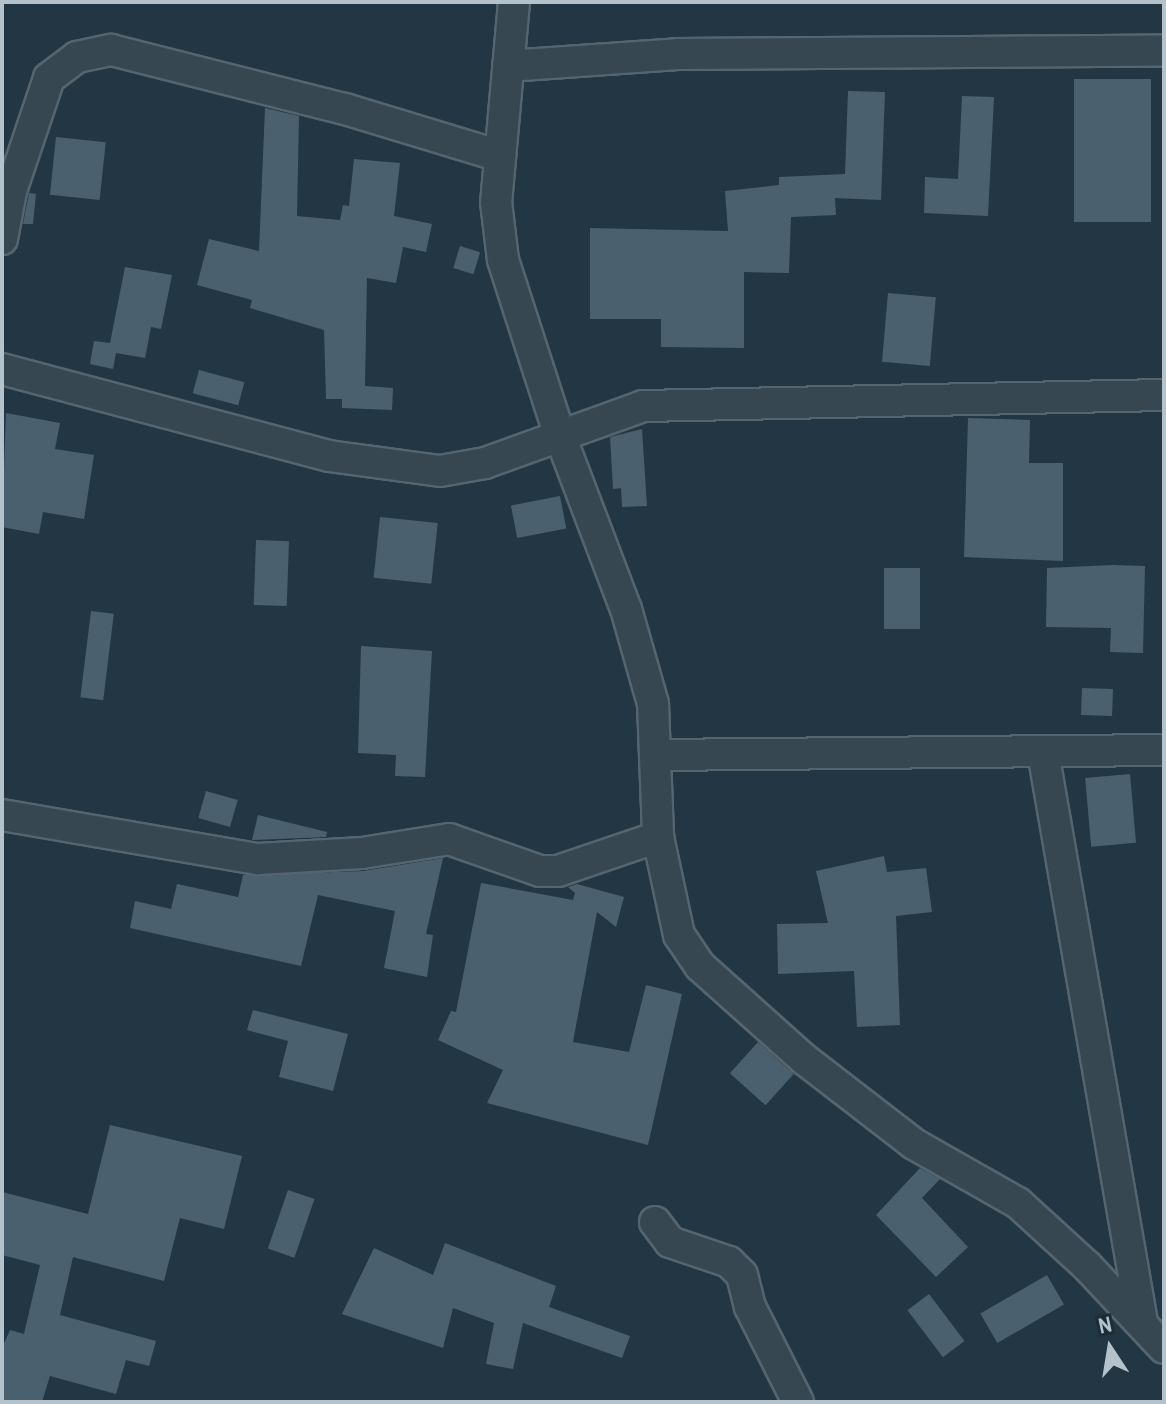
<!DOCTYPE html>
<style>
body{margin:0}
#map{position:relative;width:1166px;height:1404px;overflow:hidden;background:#233643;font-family:"Archivo Narrow",sans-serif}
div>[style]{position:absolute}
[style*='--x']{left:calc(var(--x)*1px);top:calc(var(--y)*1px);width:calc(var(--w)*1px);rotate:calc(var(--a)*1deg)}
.building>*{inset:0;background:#4b606e;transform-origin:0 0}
.roads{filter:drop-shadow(2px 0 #55656f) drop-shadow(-2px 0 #55656f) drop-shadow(0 2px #55656f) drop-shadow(0 -2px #55656f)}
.minor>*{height:30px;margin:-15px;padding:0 15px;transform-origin:15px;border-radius:15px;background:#374752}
span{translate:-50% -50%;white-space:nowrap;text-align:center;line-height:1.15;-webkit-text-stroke:8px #1c2d37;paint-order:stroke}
.frame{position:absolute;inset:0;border:4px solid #b4c2cc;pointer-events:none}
.north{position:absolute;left:1070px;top:1308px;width:80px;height:80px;-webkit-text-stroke:6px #1c2d37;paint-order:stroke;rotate:348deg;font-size:22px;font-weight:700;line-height:32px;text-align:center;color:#b4c2cc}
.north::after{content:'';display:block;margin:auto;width:28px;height:36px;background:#b4c2cc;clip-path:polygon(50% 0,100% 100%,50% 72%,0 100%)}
</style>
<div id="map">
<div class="building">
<i style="left:1151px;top:79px;width:143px;height:77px;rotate:90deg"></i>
<i style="clip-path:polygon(848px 91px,885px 92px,881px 200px,835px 198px,836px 215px,791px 217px,789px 273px,744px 272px,744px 348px,661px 347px,661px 319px,590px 319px,590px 228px,728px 231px,725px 191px,779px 185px,779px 177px,845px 174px)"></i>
<i style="clip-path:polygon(962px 96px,994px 97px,988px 216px,924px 213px,925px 177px,958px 179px)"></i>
<i style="clip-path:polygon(265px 108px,299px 116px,297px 216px,340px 220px,343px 205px,349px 206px,354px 159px,400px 163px,394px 216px,432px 224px,426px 252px,403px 247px,396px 283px,367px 278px,365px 386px,393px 388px,392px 410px,342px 408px,342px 399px,326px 399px,324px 330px,250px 308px,252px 300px,197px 285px,209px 239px,259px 251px)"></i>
<i style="left:56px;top:137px;width:50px;height:58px;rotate:6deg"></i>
<i style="clip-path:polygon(29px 193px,36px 194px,33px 224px,23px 224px)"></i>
<i style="left:460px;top:246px;width:21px;height:23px;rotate:17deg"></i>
<i style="clip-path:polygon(125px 267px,172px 275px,161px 329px,151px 327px,145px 358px,116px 353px,113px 369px,90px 364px,94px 341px,110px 343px)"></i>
<i style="left:888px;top:293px;width:48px;height:69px;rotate:5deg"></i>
<i style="left:199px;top:370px;width:47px;height:24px;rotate:15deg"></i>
<i style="clip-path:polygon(6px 413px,60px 423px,55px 449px,94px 455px,84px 519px,43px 512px,39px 534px,2px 527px)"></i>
<i style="clip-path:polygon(968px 418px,1030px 420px,1029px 463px,1063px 463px,1063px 561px,964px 557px)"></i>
<i style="clip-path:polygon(642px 429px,647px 506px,622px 507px,621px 488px,613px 489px,610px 437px)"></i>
<i style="left:560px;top:496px;width:33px;height:50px;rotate:79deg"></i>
<i style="left:380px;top:517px;width:58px;height:61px;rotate:6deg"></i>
<i style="left:256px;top:540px;width:33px;height:65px;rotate:2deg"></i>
<i style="clip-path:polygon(1113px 565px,1145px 566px,1143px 653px,1110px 652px,1111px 628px,1046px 627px,1047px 568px)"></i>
<i style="left:884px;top:568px;width:36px;height:61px"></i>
<i style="left:91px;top:611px;width:23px;height:87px;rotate:7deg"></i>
<i style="clip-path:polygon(361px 646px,432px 651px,425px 777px,395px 776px,396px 755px,358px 753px)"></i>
<i style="left:1082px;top:688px;width:31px;height:27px;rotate:2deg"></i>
<i style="left:1130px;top:774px;width:69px;height:45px;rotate:85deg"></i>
<i style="left:206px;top:791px;width:33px;height:28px;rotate:16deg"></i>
<i style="clip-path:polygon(258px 815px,327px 832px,326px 837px,252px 840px)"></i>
<i style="clip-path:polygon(884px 856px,887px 872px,926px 868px,932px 912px,896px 916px,900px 1025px,857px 1027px,854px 971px,778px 974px,777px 924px,828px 923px,816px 871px)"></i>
<i style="clip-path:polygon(443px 858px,426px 934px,433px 935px,427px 977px,384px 968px,395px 911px,318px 895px,301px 966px,130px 928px,135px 901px,171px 909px,177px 884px,238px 897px,243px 875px,363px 871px)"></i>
<i style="clip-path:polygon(481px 883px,573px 900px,575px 893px,568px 887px,577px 884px,624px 897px,616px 927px,597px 912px,573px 1042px,629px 1052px,646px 985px,682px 994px,648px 1145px,487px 1103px,503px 1070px,438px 1040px,451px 1011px,456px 1012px)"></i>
<i style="clip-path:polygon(253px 1010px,348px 1034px,333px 1091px,279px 1077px,288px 1041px,247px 1030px)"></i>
<i style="left:758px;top:1042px;width:48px;height:42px;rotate:42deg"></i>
<i style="clip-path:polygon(110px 1125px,242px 1156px,224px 1229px,180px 1218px,164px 1281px,73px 1257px,60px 1315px,156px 1341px,149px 1366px,126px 1360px,116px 1394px,50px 1376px,42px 1402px,2px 1402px,2px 1348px,10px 1330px,24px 1334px,40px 1265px,2px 1255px,2px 1192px,88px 1214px)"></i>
<i style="clip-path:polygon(920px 1168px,940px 1179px,922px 1198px,968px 1247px,936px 1277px,876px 1215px)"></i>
<i style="left:288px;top:1190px;width:28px;height:62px;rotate:19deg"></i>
<i style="clip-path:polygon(445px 1243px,556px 1286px,549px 1307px,630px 1336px,622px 1358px,523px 1323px,513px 1369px,486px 1364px,494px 1323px,453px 1308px,443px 1348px,342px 1314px,374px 1248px,433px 1275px)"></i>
<i style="left:1047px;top:1275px;width:34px;height:77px;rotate:60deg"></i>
<i style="left:929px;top:1294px;width:59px;height:27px;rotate:53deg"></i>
</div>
<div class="roads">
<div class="minor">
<i style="--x:514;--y:2;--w:201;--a:95.1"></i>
<i style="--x:496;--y:202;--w:58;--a:83.1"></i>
<i style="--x:503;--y:260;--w:182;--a:72.1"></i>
<i style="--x:559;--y:433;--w:188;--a:69.2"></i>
<i style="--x:626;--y:609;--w:99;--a:74.1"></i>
<i style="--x:653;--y:704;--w:133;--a:87.8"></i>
<i style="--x:658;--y:837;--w:100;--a:77.9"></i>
<i style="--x:679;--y:935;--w:37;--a:56"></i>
<i style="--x:700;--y:966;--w:140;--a:41.8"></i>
<i style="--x:804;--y:1059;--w:139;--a:37.7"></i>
<i style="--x:914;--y:1144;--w:120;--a:29.6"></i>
<i style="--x:1018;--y:1203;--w:93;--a:42.4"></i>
<i style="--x:1087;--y:1266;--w:112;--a:46.8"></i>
<i style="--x:508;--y:66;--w:170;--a:-4"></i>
<i style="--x:678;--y:54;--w:486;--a:-0.4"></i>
<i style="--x:2;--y:239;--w:49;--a:-79.4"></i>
<i style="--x:11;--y:191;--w:119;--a:-71.4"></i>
<i style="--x:49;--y:78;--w:35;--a:-37"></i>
<i style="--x:77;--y:57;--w:35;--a:-12"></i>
<i style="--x:111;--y:50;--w:241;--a:14.2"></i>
<i style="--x:345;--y:109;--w:162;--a:16.9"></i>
<i style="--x:2;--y:369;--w:338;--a:14.9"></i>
<i style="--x:329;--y:456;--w:112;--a:7.7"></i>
<i style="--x:440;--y:471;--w:46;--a:-10.1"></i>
<i style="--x:485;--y:463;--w:168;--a:-19.8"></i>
<i style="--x:643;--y:406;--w:521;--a:-1.21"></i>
<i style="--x:1043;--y:752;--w:579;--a:80.15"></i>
<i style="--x:655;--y:755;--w:509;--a:-0.56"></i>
<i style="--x:2;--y:815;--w:260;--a:9.8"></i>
<i style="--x:258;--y:859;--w:104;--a:-3.3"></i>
<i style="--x:362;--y:853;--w:88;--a:-9.1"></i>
<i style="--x:449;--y:839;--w:96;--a:19.4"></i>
<i style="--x:540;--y:871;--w:18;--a:0"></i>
<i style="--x:558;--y:871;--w:106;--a:-18.8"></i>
<i style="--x:655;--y:1222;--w:25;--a:53"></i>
<i style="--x:670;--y:1242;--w:62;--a:18.7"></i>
<i style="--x:729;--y:1262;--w:18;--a:45"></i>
<i style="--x:742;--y:1275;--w:33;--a:76"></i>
<i style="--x:750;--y:1307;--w:106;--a:63.2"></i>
</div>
</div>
<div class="frame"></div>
<div class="north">N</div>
</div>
